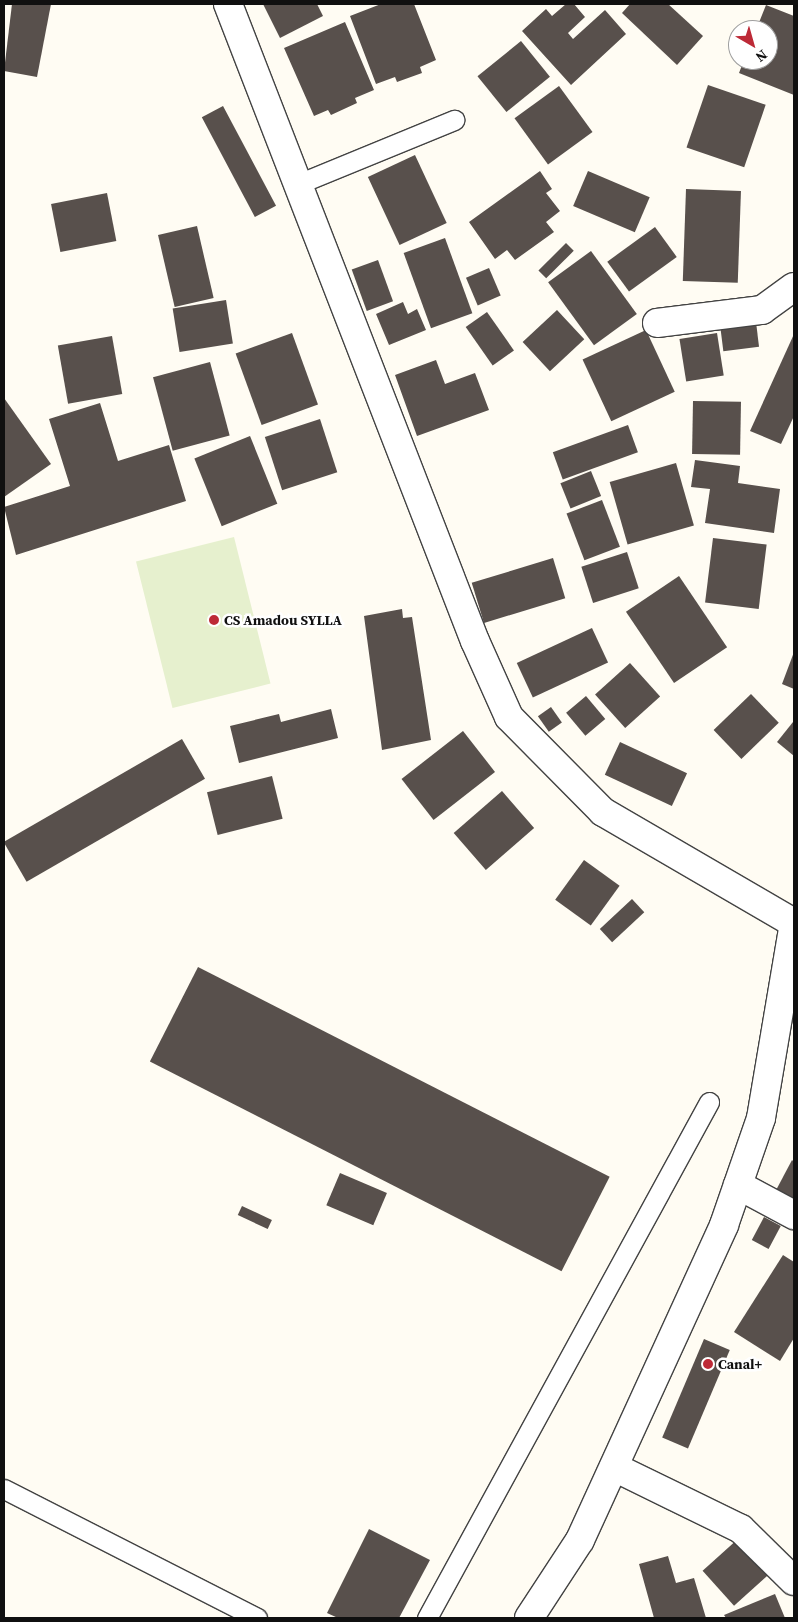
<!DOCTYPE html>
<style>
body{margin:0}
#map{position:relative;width:798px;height:1622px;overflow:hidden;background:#fffcf3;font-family:"Source Serif 4",serif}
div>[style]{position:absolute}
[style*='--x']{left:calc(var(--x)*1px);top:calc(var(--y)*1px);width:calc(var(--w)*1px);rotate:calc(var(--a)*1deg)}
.pitch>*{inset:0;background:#e6f0ce;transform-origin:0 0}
.building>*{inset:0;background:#58504c;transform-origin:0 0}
.roads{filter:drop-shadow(1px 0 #434343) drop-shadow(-1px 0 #434343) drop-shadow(0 1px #434343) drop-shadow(0 -1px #434343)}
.service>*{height:19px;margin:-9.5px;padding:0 9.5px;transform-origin:9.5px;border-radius:9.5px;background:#fff}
.minor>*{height:28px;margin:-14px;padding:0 14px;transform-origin:14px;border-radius:14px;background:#fff}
.dots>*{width:14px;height:14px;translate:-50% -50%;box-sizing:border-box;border:2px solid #fff;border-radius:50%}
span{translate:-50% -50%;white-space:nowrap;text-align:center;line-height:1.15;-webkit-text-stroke:5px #fff;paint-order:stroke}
.poi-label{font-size:14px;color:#101010;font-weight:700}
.left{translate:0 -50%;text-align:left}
.frame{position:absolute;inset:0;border:5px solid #101010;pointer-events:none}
.north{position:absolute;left:728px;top:20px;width:50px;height:50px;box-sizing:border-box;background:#fff;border:1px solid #9f9f9f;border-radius:50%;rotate:142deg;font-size:14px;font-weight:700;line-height:20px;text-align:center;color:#101010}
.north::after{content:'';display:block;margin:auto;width:18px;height:22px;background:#bd2a37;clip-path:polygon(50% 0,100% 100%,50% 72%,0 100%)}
</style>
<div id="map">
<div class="pitch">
<i style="left:234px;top:537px;width:151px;height:101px;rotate:76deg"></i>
</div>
<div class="building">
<i style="clip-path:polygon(12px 4px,51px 4px,37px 77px,4px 71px)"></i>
<i style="clip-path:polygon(263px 4px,317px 4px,323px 16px,280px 38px)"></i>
<i style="clip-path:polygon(381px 4px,414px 4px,436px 60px,420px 67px,422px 73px,397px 82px,395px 77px,376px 84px,350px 16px)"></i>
<i style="clip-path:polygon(566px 4px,574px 4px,585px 17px,568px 33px,573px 39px,605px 10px,626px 34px,571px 85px,522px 31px,546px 9px,552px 16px)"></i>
<i style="clip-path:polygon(630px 4px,668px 4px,703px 36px,677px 65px,622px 13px)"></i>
<i style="clip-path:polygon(766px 5px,794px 16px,794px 95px,739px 73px,744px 60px,768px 60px,768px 30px,756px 30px)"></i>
<i style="clip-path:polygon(345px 22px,374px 90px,355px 98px,357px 103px,331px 115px,328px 110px,314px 116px,284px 48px)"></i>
<i style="left:521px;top:41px;width:46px;height:56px;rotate:51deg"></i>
<i style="left:708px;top:85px;width:61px;height:66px;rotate:19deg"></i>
<i style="left:559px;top:86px;width:57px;height:55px;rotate:54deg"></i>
<i style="left:223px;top:106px;width:113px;height:24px;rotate:62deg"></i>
<i style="left:415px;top:155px;width:75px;height:52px;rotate:65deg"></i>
<i style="clip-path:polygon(540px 171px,552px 189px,546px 193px,560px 211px,546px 222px,554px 232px,515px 260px,507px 250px,495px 259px,469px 222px)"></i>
<i style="left:588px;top:171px;width:67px;height:38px;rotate:23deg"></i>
<i style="left:686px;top:189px;width:55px;height:92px;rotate:2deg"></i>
<i style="left:107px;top:193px;width:49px;height:57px;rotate:79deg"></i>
<i style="left:197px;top:226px;width:74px;height:40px;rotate:77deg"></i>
<i style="left:655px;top:227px;width:37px;height:59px;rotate:54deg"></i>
<i style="left:445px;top:238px;width:80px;height:44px;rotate:70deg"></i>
<i style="left:566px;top:243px;width:11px;height:39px;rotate:45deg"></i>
<i style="left:591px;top:251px;width:78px;height:53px;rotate:54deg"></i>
<i style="left:378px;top:260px;width:44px;height:28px;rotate:70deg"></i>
<i style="left:489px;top:268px;width:30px;height:25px;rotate:67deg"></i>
<i style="left:226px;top:300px;width:44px;height:54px;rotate:81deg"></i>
<i style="clip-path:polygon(403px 302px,408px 314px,417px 309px,426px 330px,389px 345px,376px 314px)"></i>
<i style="left:557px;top:310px;width:40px;height:47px;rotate:47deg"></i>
<i style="left:487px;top:312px;width:47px;height:26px;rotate:55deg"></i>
<i style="left:756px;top:322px;width:25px;height:36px;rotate:83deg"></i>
<i style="left:646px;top:330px;width:68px;height:70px;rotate:65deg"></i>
<i style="left:292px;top:333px;width:76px;height:60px;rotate:70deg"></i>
<i style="left:717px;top:333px;width:43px;height:38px;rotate:81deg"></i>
<i style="clip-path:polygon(794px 334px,794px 416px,781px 444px,750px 431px)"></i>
<i style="left:112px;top:336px;width:59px;height:55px;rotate:80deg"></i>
<i style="clip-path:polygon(436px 360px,445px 384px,475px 373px,489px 410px,417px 436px,395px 375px)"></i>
<i style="left:210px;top:362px;width:76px;height:59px;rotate:75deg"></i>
<i style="clip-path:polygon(4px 398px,51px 464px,4px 497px)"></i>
<i style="left:693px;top:401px;width:48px;height:53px;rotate:1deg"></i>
<i style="clip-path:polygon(100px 403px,118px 461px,169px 445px,186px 501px,16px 555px,4px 507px,70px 486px,49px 419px)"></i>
<i style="left:320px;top:419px;width:56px;height:58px;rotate:72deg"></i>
<i style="left:628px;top:425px;width:29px;height:80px;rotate:70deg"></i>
<i style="left:250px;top:436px;width:73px;height:60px;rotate:68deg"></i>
<i style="clip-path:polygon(695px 460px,740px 466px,738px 483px,780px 489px,774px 533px,705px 523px,710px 489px,691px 487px)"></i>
<i style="left:676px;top:463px;width:65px;height:69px;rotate:74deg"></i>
<i style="left:591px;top:471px;width:27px;height:33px;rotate:68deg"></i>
<i style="left:602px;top:500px;width:50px;height:38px;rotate:69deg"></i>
<i style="left:713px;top:538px;width:54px;height:65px;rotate:7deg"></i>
<i style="left:627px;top:552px;width:38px;height:48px;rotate:72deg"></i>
<i style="left:553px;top:558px;width:42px;height:85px;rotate:73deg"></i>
<i style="left:679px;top:576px;width:86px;height:64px;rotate:56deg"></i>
<i style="clip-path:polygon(402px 609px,403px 618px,412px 617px,431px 740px,382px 750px,364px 616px)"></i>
<i style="left:592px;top:628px;width:38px;height:83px;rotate:65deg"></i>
<i style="clip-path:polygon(794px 652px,794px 689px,782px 684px)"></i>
<i style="left:630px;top:663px;width:45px;height:47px;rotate:48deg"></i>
<i style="left:751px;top:694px;width:40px;height:52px;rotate:46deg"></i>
<i style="left:586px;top:696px;width:30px;height:26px;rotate:50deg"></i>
<i style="left:551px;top:707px;width:19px;height:16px;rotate:55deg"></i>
<i style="clip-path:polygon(331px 709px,338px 738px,239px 763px,230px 726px,279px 714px,281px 722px)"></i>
<i style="clip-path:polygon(793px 722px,794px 723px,794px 756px,777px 742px)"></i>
<i style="left:463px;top:731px;width:52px;height:78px;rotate:52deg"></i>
<i style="left:182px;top:739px;width:46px;height:206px;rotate:60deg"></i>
<i style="left:620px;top:742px;width:74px;height:36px;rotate:25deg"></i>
<i style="left:272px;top:776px;width:44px;height:67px;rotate:76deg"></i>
<i style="left:502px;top:791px;width:49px;height:64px;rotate:49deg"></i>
<i style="left:584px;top:860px;width:44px;height:49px;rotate:36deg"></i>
<i style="left:632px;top:899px;width:18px;height:44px;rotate:47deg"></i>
<i style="left:198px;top:967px;width:462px;height:106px;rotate:27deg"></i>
<i style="clip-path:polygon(792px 1160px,794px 1162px,794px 1205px,774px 1194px)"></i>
<i style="left:340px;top:1173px;width:51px;height:35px;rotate:23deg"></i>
<i style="left:242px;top:1206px;width:33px;height:10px;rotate:25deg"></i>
<i style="left:764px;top:1217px;width:19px;height:26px;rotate:28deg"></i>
<i style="clip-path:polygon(783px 1255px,794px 1262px,794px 1338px,780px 1361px,734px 1332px)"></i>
<i style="left:704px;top:1339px;width:28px;height:107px;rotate:23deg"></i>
<i style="clip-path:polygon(369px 1529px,430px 1560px,399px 1618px,338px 1618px,327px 1613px)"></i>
<i style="left:739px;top:1538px;width:47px;height:49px;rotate:48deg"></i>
<i style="clip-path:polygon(668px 1556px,676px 1583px,694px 1578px,706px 1618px,654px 1618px,639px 1564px)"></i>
<i style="clip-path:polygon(775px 1594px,785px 1618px,726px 1618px,724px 1615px)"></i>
</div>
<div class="roads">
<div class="service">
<i style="--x:298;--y:184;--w:169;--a:-22.3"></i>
<i style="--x:4;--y:1489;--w:284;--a:27"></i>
<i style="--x:427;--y:1618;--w:588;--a:-61.34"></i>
</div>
<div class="minor">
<i style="--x:228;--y:4;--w:683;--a:68.81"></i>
<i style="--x:475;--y:641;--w:83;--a:65.9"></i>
<i style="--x:509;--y:717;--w:134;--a:45.3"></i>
<i style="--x:603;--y:812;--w:221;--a:30.2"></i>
<i style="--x:657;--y:323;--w:106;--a:-7.1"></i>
<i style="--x:762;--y:310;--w:39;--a:-36"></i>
<i style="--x:738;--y:1185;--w:64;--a:28.2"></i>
<i style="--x:614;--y:1467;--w:141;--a:26"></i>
<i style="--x:741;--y:1529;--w:74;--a:44.5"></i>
<i style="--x:529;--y:1618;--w:93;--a:-56.8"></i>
<i style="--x:580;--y:1540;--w:346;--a:-65.4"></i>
<i style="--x:724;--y:1225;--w:113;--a:-70.9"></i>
<i style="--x:761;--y:1118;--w:199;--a:-80.4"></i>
</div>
</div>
<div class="dots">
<i style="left:214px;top:620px;background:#bd2a37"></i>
<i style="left:708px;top:1364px;background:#bd2a37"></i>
</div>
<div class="poi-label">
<span class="left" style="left:224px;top:620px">CS Amadou SYLLA</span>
<span class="left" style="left:718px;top:1364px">Canal+</span>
</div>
<div class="frame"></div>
<div class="north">N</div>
</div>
